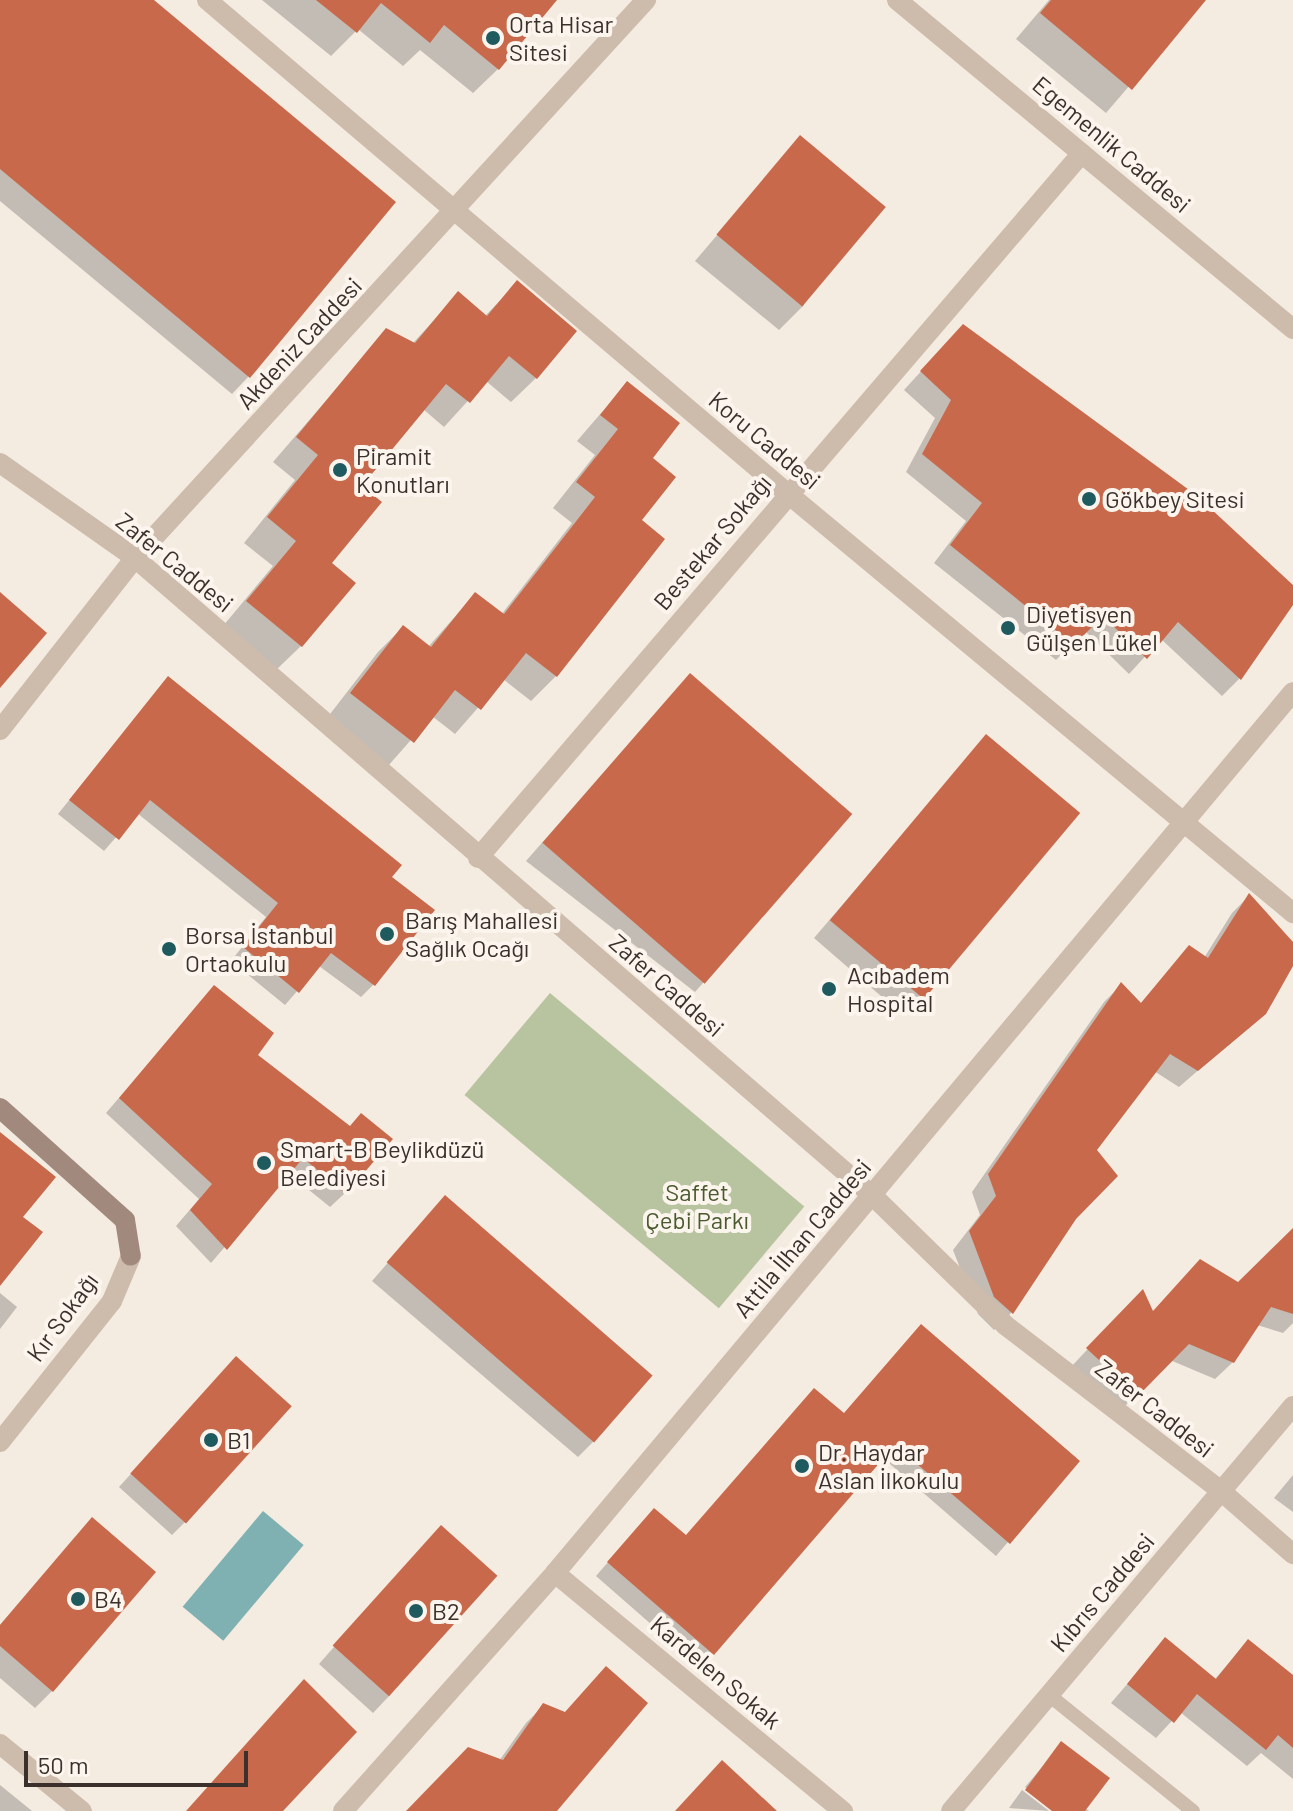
<!DOCTYPE html>
<meta charset="utf-8">
<style>
body{margin:0}
#map{position:relative;width:1293px;height:1811px;overflow:hidden;background:#f4ebe1;font-family:Barlow,sans-serif}
div>[style]{position:absolute}
[style*='--x']{left:calc(var(--x)*1px);top:calc(var(--y)*1px);width:calc(var(--w)*1px);rotate:calc(var(--a)*1deg)}
.green>*{inset:0;background:#b8c4a0;transform-origin:0 0}
.water>*{inset:0;background:#7fb0b2;transform-origin:0 0}
.shadow>*{inset:0;background:#0003}
.building>*{inset:0;background:#c8694b;transform-origin:0 0}
.service>*{height:14px;margin:-7px;padding:0 7px;transform-origin:7px;border-radius:7px;background:#cdbbac}
.minor>*{height:20px;margin:-10px;padding:0 10px;transform-origin:10px;border-radius:10px;background:#cdbbac}
.tertiary>*{height:20px;margin:-10px;padding:0 10px;transform-origin:10px;border-radius:10px;background:#cdbbac}
.secondary>*{height:20px;margin:-10px;padding:0 10px;transform-origin:10px;border-radius:10px;background:#a18a7d}
.dots>*{width:22px;height:22px;translate:-50% -50%;box-sizing:border-box;border:4px solid #fbf5ee;border-radius:50%}
span{translate:-50% -50%;white-space:nowrap;text-align:center;line-height:1.15;-webkit-text-stroke:8px #fbf5ee;paint-order:stroke}
.poi-label{font-size:24px;color:#3b302b}
.left{translate:0 -50%;text-align:left}
.street-label{font-size:24px;color:#3b302b}
.park-label{font-size:24px;color:#4a5a2e}
.scale{position:absolute;left:24px;top:1751px;width:224px;height:36px;box-sizing:border-box;border:4px solid #3b302b;border-top:0;padding-left:10px;font-size:24px;line-height:28px;white-space:nowrap;color:#3b302b;-webkit-text-stroke:6px #fbf5ee;paint-order:stroke}
</style>
<div id="map">
<div class="green">
<i style="left:550px;top:993px;width:332px;height:133px;rotate:40deg"></i>
</div>
<div class="water">
<i style="left:263px;top:1511px;width:53px;height:125px;rotate:40deg"></i>
</div>
<div class="shadow">
<i style="clip-path:polygon(5px 0,151px 0,249px 376px,232px 394px,0 201px,0 6px)"></i>
<i style="clip-path:polygon(262px 0,536px 0,498px 69px,473px 93px,420px 50px,403px 66px,358px 29px,331px 56px)"></i>
<i style="clip-path:polygon(1049px 0,1203px 0,1106px 113px,1016px 39px)"></i>
<i style="clip-path:polygon(800px 138px,804px 305px,779px 330px,695px 261px)"></i>
<i style="clip-path:polygon(517px 283px,536px 378px,511px 402px,486px 381px,444px 427px,423px 409px,359px 486px,301px 646px,276px 670px,223px 626px,273px 566px,244px 543px,295px 480px,273px 462px,387px 330px,413px 343px,458px 294px,485px 316px)"></i>
<i style="clip-path:polygon(946px 344px,1293px 588px,1293px 602px,1239px 679px,1222px 696px,1161px 639px,1129px 674px,1085px 631px,1056px 660px,934px 563px,966px 521px,906px 472px,935px 418px,904px 390px)"></i>
<i style="clip-path:polygon(627px 383px,650px 459px,639px 521px,556px 676px,531px 701px,503px 679px,455px 734px,432px 716px,388px 766px,327px 718px,378px 652px,403px 627px,428px 647px,475px 594px,501px 615px,572px 523px,553px 508px,595px 455px,577px 441px)"></i>
<i style="clip-path:polygon(168px 678px,389px 878px,374px 984px,361px 997px,319px 966px,285px 1005px,231px 961px,266px 917px,137px 813px,104px 851px,58px 814px)"></i>
<i style="clip-path:polygon(673px 693px,850px 816px,695px 992px,526px 861px)"></i>
<i style="clip-path:polygon(986px 737px,922px 998px,904px 1016px,814px 938px)"></i>
<i style="clip-path:polygon(1249px 896px,1293px 945px,1293px 962px,1264px 1013px,1179px 1087px,1154px 1071px,1095px 1150px,1074px 1218px,1011px 1313px,994px 1330px,978px 1314px,953px 1250px,980px 1215px,972px 1192px,1104px 1002px,1121px 985px,1140px 1004px,1189px 948px,1204px 958px,1232px 913px)"></i>
<i style="clip-path:polygon(214px 987px,345px 1193px,330px 1207px,288px 1173px,211px 1263px,176px 1226px,199px 1199px,106px 1113px)"></i>
<i style="clip-path:polygon(445px 1197px,595px 1440px,578px 1457px,372px 1281px)"></i>
<i style="clip-path:polygon(1293px 1231px,1293px 1323px,1283px 1333px,1257px 1325px,1233px 1362px,1215px 1379px,1170px 1360px,1119px 1412px,1071px 1367px,1126px 1308px,1152px 1313px,1238px 1284px)"></i>
<i style="clip-path:polygon(0 1293px,17px 1307px,0 1329px)"></i>
<i style="clip-path:polygon(223px 1372px,185px 1522px,172px 1535px,119px 1487px)"></i>
<i style="clip-path:polygon(843px 1415px,1077px 1461px,996px 1556px,882px 1457px,700px 1667px,596px 1576px,642px 1523px,685px 1537px)"></i>
<i style="clip-path:polygon(1293px 1475px,1293px 1512px,1274px 1498px)"></i>
<i style="clip-path:polygon(75px 1537px,52px 1691px,35px 1708px,0 1678px,0 1625px)"></i>
<i style="clip-path:polygon(424px 1545px,390px 1695px,373px 1713px,319px 1664px)"></i>
<i style="clip-path:polygon(1165px 1640px,1214px 1680px,1248px 1641px,1293px 1678px,1293px 1779px,1261px 1753px,1247px 1766px,1180px 1712px,1156px 1738px,1111px 1703px)"></i>
<i style="clip-path:polygon(543px 1706px,554px 1811px,408px 1811px,499px 1761px,526px 1723px)"></i>
<i style="clip-path:polygon(1062px 1744px,1085px 1808px,1089px 1811px,1055px 1811px,1025px 1787px)"></i>
<i style="clip-path:polygon(0 1785px,32px 1811px,0 1811px)"></i>
<i style="clip-path:polygon(1022px 1790px,1049px 1811px,1009px 1808px)"></i>
</div>
<div class="building">
<i style="clip-path:polygon(0 0,154px 0,396px 202px,250px 378px,0 169px)"></i>
<i style="clip-path:polygon(316px 0,557px 0,499px 70px,444px 25px,430px 43px,381px 3px,357px 33px)"></i>
<i style="clip-path:polygon(1051px 0,1206px 0,1132px 90px,1040px 13px)"></i>
<i style="left:800px;top:135px;width:112px;height:130px;rotate:40deg"></i>
<i style="clip-path:polygon(517px 280px,577px 331px,537px 379px,509px 356px,470px 403px,446px 384px,362px 486px,382px 502px,332px 563px,356px 583px,302px 647px,246px 601px,296px 541px,267px 517px,318px 455px,296px 437px,386px 328px,415px 343px,458px 291px,487px 316px)"></i>
<i style="clip-path:polygon(963px 324px,1196px 495px,1293px 585px,1293px 605px,1241px 680px,1178px 622px,1147px 659px,1103px 616px,1074px 645px,950px 545px,982px 503px,922px 454px,951px 400px,920px 371px)"></i>
<i style="clip-path:polygon(627px 381px,680px 423px,653px 458px,676px 477px,642px 520px,665px 539px,557px 677px,526px 653px,481px 710px,455px 690px,414px 743px,350px 693px,403px 625px,431px 647px,475px 592px,504px 614px,595px 497px,576px 482px,618px 429px,600px 415px)"></i>
<i style="clip-path:polygon(0 592px,47px 633px,0 688px)"></i>
<i style="left:690px;top:673px;width:215px;height:225px;rotate:41deg"></i>
<i style="clip-path:polygon(168px 676px,402px 865px,392px 877px,435px 910px,375px 986px,331px 953px,299px 993px,243px 947px,278px 903px,150px 800px,119px 840px,69px 800px)"></i>
<i style="left:986px;top:734px;width:123px;height:243px;rotate:40deg"></i>
<i style="clip-path:polygon(1249px 893px,1293px 942px,1293px 966px,1266px 1014px,1198px 1071px,1170px 1054px,1097px 1150px,1118px 1176px,1076px 1219px,1013px 1314px,994px 1297px,969px 1231px,996px 1196px,988px 1174px,1121px 982px,1141px 1003px,1189px 945px,1208px 958px)"></i>
<i style="clip-path:polygon(214px 985px,274px 1033px,258px 1055px,350px 1126px,361px 1113px,393px 1139px,346px 1194px,303px 1158px,227px 1250px,190px 1210px,212px 1184px,119px 1098px)"></i>
<i style="clip-path:polygon(0 1132px,56px 1177px,23px 1217px,43px 1232px,0 1286px)"></i>
<i style="left:445px;top:1195px;width:275px;height:89px;rotate:41deg"></i>
<i style="clip-path:polygon(1293px 1228px,1293px 1314px,1271px 1307px,1234px 1363px,1189px 1344px,1138px 1396px,1086px 1348px,1143px 1289px,1153px 1311px,1200px 1259px,1238px 1282px)"></i>
<i style="clip-path:polygon(921px 1324px,1080px 1461px,1010px 1544px,895px 1445px,714px 1655px,607px 1562px,654px 1508px,686px 1535px,814px 1388px,844px 1413px)"></i>
<i style="left:236px;top:1356px;width:75px;height:158px;rotate:42deg"></i>
<i style="clip-path:polygon(92px 1517px,156px 1572px,53px 1692px,0 1646px,0 1625px)"></i>
<i style="left:441px;top:1525px;width:76px;height:162px;rotate:42deg"></i>
<i style="clip-path:polygon(1165px 1637px,1216px 1679px,1248px 1639px,1293px 1675px,1293px 1748px,1278px 1735px,1266px 1750px,1197px 1694px,1174px 1723px,1127px 1684px)"></i>
<i style="clip-path:polygon(606px 1666px,648px 1703px,557px 1811px,406px 1811px,468px 1747px,503px 1760px,543px 1703px,565px 1712px)"></i>
<i style="clip-path:polygon(304px 1679px,357px 1732px,283px 1811px,186px 1811px)"></i>
<i style="clip-path:polygon(1061px 1741px,1110px 1778px,1085px 1811px,1052px 1811px,1025px 1790px)"></i>
<i style="clip-path:polygon(722px 1760px,777px 1811px,675px 1811px)"></i>
</div>
<div class="service">
<i style="--x:1049;--y:1695;--w:185;--a:38.9"></i>
</div>
<div class="minor">
<i style="--x:207;--y:0;--w:761;--a:40.36"></i>
<i style="--x:787;--y:493;--w:658;--a:39.69"></i>
<i style="--x:897;--y:0;--w:515;--a:39.72"></i>
<i style="--x:0;--y:463;--w:165;--a:35.1"></i>
<i style="--x:0;--y:730;--w:219;--a:-51.9"></i>
<i style="--x:135;--y:558;--w:757;--a:-47.52"></i>
<i style="--x:478;--y:858;--w:928;--a:-49.41"></i>
<i style="--x:0;--y:1442;--w:180;--a:-51.5"></i>
<i style="--x:112;--y:1301;--w:49;--a:-67.1"></i>
<i style="--x:555;--y:1573;--w:374;--a:39.6"></i>
<i style="--x:0;--y:1744;--w:106;--a:39.3"></i>
<i style="--x:343;--y:1811;--w:319;--a:-48.3"></i>
<i style="--x:555;--y:1573;--w:1149;--a:-50.05"></i>
</div>
<div class="tertiary">
<i style="--x:135;--y:558;--w:974;--a:40.84"></i>
<i style="--x:872;--y:1195;--w:186;--a:44.3"></i>
<i style="--x:1005;--y:1325;--w:272;--a:37.5"></i>
<i style="--x:1221;--y:1491;--w:96;--a:41.2"></i>
<i style="--x:951;--y:1811;--w:530;--a:-49.82"></i>
</div>
<div class="secondary">
<i style="--x:0;--y:1108;--w:168;--a:41.9"></i>
<i style="--x:125;--y:1220;--w:36;--a:81"></i>
</div>
<div class="dots">
<i style="left:493px;top:38px;background:#1f5a5e"></i>
<i style="left:340px;top:470px;background:#1f5a5e"></i>
<i style="left:1089px;top:499px;background:#1f5a5e"></i>
<i style="left:1008px;top:628px;background:#1f5a5e"></i>
<i style="left:387px;top:934px;background:#1f5a5e"></i>
<i style="left:169px;top:949px;background:#1f5a5e"></i>
<i style="left:829px;top:989px;background:#1f5a5e"></i>
<i style="left:264px;top:1163px;background:#1f5a5e"></i>
<i style="left:211px;top:1440px;background:#1f5a5e"></i>
<i style="left:802px;top:1466px;background:#1f5a5e"></i>
<i style="left:78px;top:1599px;background:#1f5a5e"></i>
<i style="left:416px;top:1611px;background:#1f5a5e"></i>
</div>
<div class="poi-label">
<span class="left" style="left:509px;top:38px">Orta Hisar<br>Sitesi</span>
<span class="left" style="left:356px;top:470px">Piramit<br>Konutları</span>
<span class="left" style="left:1105px;top:499px">Gökbey Sitesi</span>
<span class="left" style="left:1026px;top:628px">Diyetisyen<br>Gülşen Lükel</span>
<span class="left" style="left:405px;top:934px">Barış Mahallesi<br>Sağlık Ocağı</span>
<span class="left" style="left:185px;top:949px">Borsa İstanbul<br>Ortaokulu</span>
<span class="left" style="left:847px;top:989px">Acıbadem<br>Hospital</span>
<span class="left" style="left:280px;top:1163px">Smart-B Beylikdüzü<br>Belediyesi</span>
<span class="left" style="left:227px;top:1440px">B1</span>
<span class="left" style="left:818px;top:1466px">Dr. Haydar<br>Aslan İlkokulu</span>
<span class="left" style="left:94px;top:1599px">B4</span>
<span class="left" style="left:432px;top:1611px">B2</span>
</div>
<div class="street-label">
<span style="left:1112px;top:144px;rotate:40deg">Egemenlik Caddesi</span>
<span style="left:299px;top:343px;rotate:-47deg">Akdeniz Caddesi</span>
<span style="left:765px;top:440px;rotate:40deg">Koru Caddesi</span>
<span style="left:712px;top:542px;rotate:-50deg">Bestekar Sokağı</span>
<span style="left:175px;top:562px;rotate:39deg">Zafer Caddesi</span>
<span style="left:667px;top:985px;rotate:41deg">Zafer Caddesi</span>
<span style="left:802px;top:1238px;rotate:-50deg">Attila İlhan Caddesi</span>
<span style="left:62px;top:1317px;rotate:-54deg">Kır Sokağı</span>
<span style="left:1155px;top:1408px;rotate:38deg">Zafer Caddesi</span>
<span style="left:1102px;top:1592px;rotate:-50deg">Kıbrıs Caddesi</span>
<span style="left:716px;top:1672px;rotate:40deg">Kardelen Sokak</span>
</div>
<div class="park-label">
<span style="left:697px;top:1206px">Saffet<br>Çebi Parkı</span>
</div>
<div class="scale">50 m</div>
</div>
